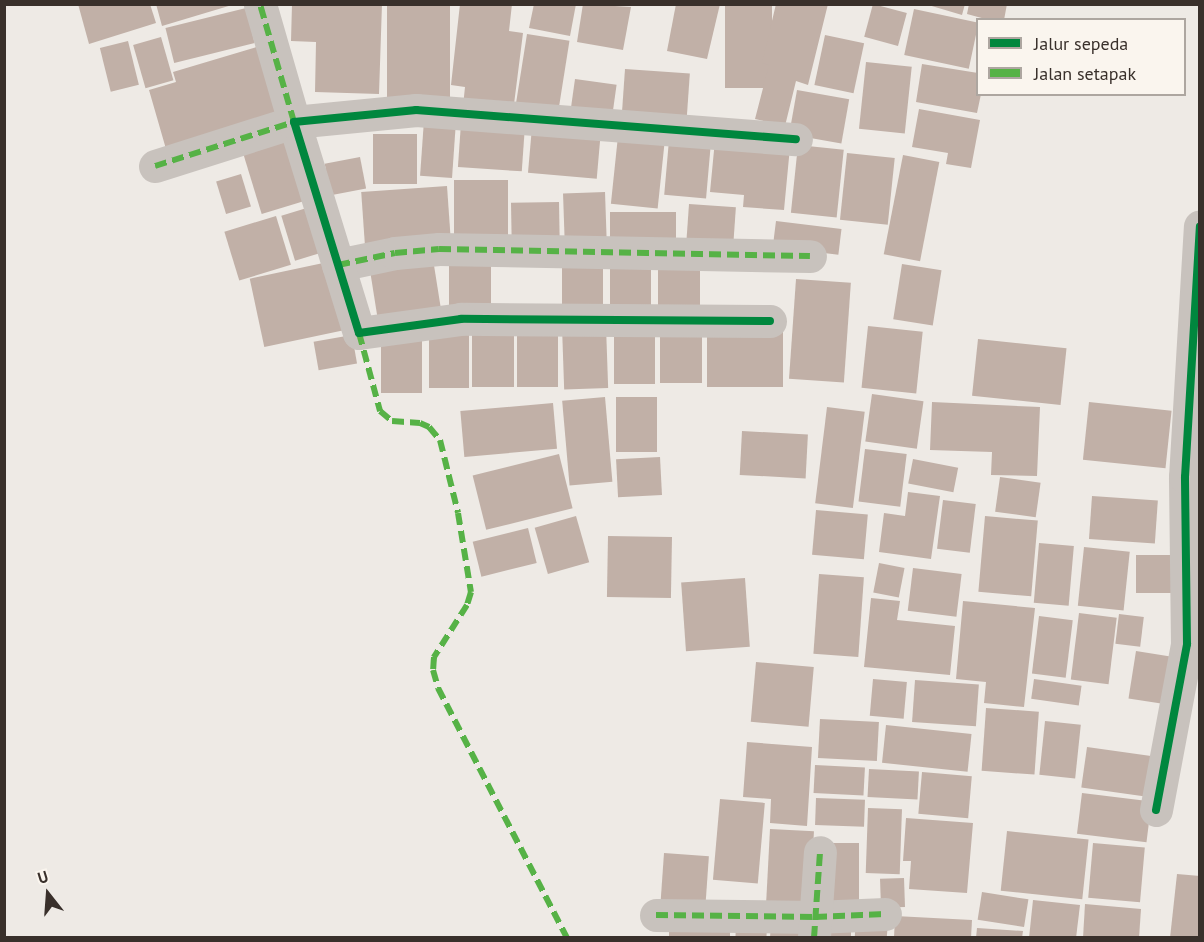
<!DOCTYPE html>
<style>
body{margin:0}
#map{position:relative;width:1204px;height:942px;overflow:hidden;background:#eeeae5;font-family:"PT Sans",sans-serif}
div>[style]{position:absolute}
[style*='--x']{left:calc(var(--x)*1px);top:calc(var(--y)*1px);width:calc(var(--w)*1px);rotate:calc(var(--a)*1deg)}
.building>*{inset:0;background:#c1b0a7;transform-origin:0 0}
.minor>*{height:33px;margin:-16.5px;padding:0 16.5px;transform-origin:16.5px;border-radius:16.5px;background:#c8c2bd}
.quiet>*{height:6px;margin-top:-3px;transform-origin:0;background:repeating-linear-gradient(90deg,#56b246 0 12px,transparent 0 18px)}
.cycleway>*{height:8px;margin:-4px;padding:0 4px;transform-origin:4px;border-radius:4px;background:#00873e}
span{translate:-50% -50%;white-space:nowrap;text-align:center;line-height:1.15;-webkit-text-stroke:4.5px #faf5ee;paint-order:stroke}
.frame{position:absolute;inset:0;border:6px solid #39302b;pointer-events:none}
.legend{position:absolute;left:976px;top:18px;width:210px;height:78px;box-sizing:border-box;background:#faf5ee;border:2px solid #ada6a0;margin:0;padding:8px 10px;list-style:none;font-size:18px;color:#39302b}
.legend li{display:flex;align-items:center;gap:12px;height:30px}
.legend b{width:30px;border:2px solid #ada6a0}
.north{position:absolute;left:18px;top:864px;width:60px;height:60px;-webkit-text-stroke:4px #faf5ee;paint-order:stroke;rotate:343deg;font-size:16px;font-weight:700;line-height:24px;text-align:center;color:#39302b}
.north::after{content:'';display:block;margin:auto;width:21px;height:27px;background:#39302b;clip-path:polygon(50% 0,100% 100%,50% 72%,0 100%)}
</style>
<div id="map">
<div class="building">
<i style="clip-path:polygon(78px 4px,150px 4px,156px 23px,89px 44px)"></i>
<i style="clip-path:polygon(156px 4px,232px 4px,232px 5px,162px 26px)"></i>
<i style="clip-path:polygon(292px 4px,382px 4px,379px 94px,315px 92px,316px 42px,291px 41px)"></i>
<i style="left:387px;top:4px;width:63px;height:96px"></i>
<i style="clip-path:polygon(460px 4px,512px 4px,509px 31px,523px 33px,513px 112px,463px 106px,465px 87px,451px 85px)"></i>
<i style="clip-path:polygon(534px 4px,576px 4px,570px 36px,529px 28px)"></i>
<i style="clip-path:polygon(583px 4px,631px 7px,623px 50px,577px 42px)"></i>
<i style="clip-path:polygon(676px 4px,720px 4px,707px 59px,667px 51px)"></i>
<i style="left:725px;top:4px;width:47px;height:84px"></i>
<i style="clip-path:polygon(776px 4px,828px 4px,808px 85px,796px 81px,785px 126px,755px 119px,769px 65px,762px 63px)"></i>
<i style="left:873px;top:4px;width:35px;height:34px;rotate:15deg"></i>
<i style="clip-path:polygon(925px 4px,965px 4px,962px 15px)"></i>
<i style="clip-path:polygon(969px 4px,1007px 4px,1004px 20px,989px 20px,967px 14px)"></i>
<i style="left:246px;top:8px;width:36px;height:83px;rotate:76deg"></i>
<i style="left:914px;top:9px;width:66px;height:47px;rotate:12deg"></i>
<i style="left:527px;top:34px;width:43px;height:73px;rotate:9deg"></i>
<i style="left:825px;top:35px;width:40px;height:51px;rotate:12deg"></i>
<i style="left:161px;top:37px;width:45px;height:29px;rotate:74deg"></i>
<i style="left:128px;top:41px;width:45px;height:29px;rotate:76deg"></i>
<i style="clip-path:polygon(260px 46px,280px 116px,166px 149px,149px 90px,176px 82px,173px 72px)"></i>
<i style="left:866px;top:62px;width:46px;height:67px;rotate:6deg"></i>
<i style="clip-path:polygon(922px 64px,978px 73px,978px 94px,981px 94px,977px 113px,916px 102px)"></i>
<i style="left:625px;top:69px;width:65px;height:49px;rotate:4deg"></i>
<i style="left:575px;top:79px;width:42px;height:33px;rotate:8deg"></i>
<i style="left:797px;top:90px;width:53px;height:45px;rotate:10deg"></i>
<i style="clip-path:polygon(919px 109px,980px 120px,971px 168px,946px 164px,948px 153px,912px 147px)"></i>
<i style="left:424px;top:120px;width:32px;height:56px;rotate:4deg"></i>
<i style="left:461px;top:123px;width:64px;height:44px;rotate:4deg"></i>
<i style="left:532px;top:127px;width:69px;height:46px;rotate:5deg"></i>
<i style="left:373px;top:134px;width:44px;height:50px"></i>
<i style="left:288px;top:136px;width:67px;height:48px;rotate:73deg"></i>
<i style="left:618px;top:136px;width:47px;height:68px;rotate:6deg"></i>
<i style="left:669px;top:140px;width:42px;height:55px;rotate:5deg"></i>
<i style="clip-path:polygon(715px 140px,790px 147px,784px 210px,743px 207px,744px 195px,710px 192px)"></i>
<i style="left:798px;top:145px;width:46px;height:68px;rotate:6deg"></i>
<i style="left:847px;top:153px;width:48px;height:67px;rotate:6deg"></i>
<i style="left:903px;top:155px;width:37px;height:101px;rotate:11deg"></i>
<i style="left:360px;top:157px;width:32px;height:36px;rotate:79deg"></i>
<i style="left:241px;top:174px;width:34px;height:26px;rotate:73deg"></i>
<i style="left:454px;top:180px;width:54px;height:63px"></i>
<i style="left:447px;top:186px;width:55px;height:86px;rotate:86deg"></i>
<i style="left:605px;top:192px;width:55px;height:42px;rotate:88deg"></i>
<i style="left:559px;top:202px;width:43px;height:48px;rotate:89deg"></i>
<i style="left:689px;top:204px;width:47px;height:40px;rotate:4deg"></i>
<i style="left:310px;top:207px;width:47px;height:30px;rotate:73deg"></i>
<i style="left:676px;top:212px;width:37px;height:66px;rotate:90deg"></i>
<i style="left:276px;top:216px;width:51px;height:54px;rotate:73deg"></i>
<i style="left:776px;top:221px;width:66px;height:26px;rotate:7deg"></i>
<i style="left:491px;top:256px;width:55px;height:42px;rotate:90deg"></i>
<i style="left:603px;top:258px;width:56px;height:41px;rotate:90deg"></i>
<i style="left:433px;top:259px;width:54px;height:64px;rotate:81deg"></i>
<i style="left:610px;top:260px;width:41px;height:55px"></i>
<i style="left:658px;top:261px;width:42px;height:56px"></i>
<i style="left:328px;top:262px;width:70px;height:80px;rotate:78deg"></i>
<i style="left:902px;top:264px;width:40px;height:56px;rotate:9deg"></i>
<i style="left:796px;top:279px;width:55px;height:100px;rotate:4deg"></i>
<i style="left:606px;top:326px;width:62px;height:44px;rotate:88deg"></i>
<i style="left:868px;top:326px;width:55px;height:62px;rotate:6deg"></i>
<i style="left:702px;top:328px;width:55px;height:42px;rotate:90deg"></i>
<i style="left:614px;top:329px;width:41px;height:55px"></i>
<i style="left:558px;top:331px;width:56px;height:41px;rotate:90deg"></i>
<i style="left:783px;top:331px;width:56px;height:76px;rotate:90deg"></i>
<i style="left:429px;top:332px;width:40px;height:56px"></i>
<i style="left:472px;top:332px;width:42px;height:55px"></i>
<i style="left:352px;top:335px;width:29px;height:39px;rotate:80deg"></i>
<i style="left:381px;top:338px;width:41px;height:55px"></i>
<i style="left:978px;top:339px;width:89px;height:57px;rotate:6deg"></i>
<i style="left:872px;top:394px;width:52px;height:48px;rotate:8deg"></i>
<i style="left:605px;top:397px;width:85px;height:43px;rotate:85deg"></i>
<i style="left:616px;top:397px;width:41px;height:55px"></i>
<i style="clip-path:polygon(932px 402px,1040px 407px,1037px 476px,991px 475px,992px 452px,930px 450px)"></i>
<i style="left:1089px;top:402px;width:83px;height:58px;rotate:6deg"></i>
<i style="left:553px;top:403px;width:46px;height:93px;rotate:85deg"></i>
<i style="left:827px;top:407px;width:38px;height:97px;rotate:7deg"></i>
<i style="left:742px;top:431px;width:66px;height:44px;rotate:3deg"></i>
<i style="left:865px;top:449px;width:42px;height:53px;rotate:7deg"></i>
<i style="left:559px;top:454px;width:56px;height:89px;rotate:76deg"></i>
<i style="left:660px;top:457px;width:38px;height:44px;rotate:87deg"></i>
<i style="left:913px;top:459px;width:46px;height:25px;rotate:11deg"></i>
<i style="left:1000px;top:477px;width:41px;height:35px;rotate:8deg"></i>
<i style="clip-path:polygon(908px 492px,940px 496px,931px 559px,879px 552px,884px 513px,905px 516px)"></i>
<i style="left:1092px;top:496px;width:66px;height:43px;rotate:4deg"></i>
<i style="left:943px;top:500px;width:33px;height:49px;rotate:7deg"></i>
<i style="left:816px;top:510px;width:52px;height:45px;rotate:5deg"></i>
<i style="left:576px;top:516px;width:48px;height:43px;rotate:74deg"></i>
<i style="left:985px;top:516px;width:53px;height:76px;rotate:5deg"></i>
<i style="left:528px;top:528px;width:36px;height:57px;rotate:76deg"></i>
<i style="left:608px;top:536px;width:64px;height:61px;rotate:1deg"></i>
<i style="left:1039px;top:543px;width:35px;height:60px;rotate:5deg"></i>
<i style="left:1084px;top:547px;width:46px;height:59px;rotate:6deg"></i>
<i style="left:1136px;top:555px;width:42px;height:38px"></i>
<i style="left:879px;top:563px;width:26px;height:30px;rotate:11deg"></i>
<i style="left:913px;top:568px;width:49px;height:43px;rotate:7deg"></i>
<i style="left:819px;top:574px;width:45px;height:80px;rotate:4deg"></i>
<i style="left:745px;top:578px;width:69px;height:64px;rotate:86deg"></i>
<i style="clip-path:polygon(871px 598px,900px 601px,897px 620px,955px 626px,950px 675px,864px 667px)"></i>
<i style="clip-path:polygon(963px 601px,1035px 608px,1024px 707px,984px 703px,986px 682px,956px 679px)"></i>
<i style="left:1079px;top:613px;width:38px;height:67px;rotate:7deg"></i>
<i style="left:1119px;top:614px;width:25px;height:30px;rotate:7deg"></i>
<i style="left:1039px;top:616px;width:34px;height:58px;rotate:7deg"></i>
<i style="left:1136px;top:651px;width:38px;height:48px;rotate:9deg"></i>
<i style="left:756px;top:662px;width:58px;height:60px;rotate:5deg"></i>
<i style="left:873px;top:679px;width:34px;height:37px;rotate:5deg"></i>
<i style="left:1034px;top:679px;width:48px;height:20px;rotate:8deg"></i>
<i style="left:915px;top:680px;width:64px;height:42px;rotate:4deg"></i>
<i style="left:986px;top:708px;width:53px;height:63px;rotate:4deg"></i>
<i style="left:820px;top:719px;width:59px;height:39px;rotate:3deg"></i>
<i style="left:1045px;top:721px;width:36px;height:54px;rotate:6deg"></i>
<i style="left:886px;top:725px;width:86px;height:38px;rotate:6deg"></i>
<i style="clip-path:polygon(747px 742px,812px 747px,807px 826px,770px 823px,771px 799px,743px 797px)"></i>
<i style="left:1087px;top:747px;width:70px;height:41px;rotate:8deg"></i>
<i style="left:815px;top:765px;width:50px;height:28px;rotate:3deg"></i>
<i style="left:869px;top:769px;width:50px;height:28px;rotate:3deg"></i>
<i style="left:922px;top:772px;width:50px;height:42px;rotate:5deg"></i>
<i style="left:1082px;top:793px;width:70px;height:41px;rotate:7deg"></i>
<i style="left:816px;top:798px;width:49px;height:27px;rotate:2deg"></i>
<i style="left:720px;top:799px;width:45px;height:81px;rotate:5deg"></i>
<i style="left:868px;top:808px;width:34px;height:65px;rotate:2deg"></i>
<i style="clip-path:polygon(906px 818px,973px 823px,967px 893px,909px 889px,911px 861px,903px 861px)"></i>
<i style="left:770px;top:829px;width:44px;height:78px;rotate:3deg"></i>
<i style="left:1007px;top:831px;width:82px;height:60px;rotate:6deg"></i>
<i style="left:824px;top:843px;width:35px;height:64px"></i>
<i style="left:1093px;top:843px;width:52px;height:55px;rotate:5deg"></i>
<i style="left:664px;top:853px;width:45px;height:49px;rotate:4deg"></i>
<i style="clip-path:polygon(1177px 874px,1200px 876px,1200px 938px,1170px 938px)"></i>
<i style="left:904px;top:878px;width:29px;height:24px;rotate:88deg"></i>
<i style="left:982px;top:892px;width:47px;height:28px;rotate:9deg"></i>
<i style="clip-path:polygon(1033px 900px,1080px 905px,1076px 938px,1029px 938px)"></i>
<i style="clip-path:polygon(1085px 904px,1141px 909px,1139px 938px,1083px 938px)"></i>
<i style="clip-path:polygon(895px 916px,972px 920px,971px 938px,894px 938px)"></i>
<i style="left:856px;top:919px;width:32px;height:19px;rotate:4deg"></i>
<i style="clip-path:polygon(771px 921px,808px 924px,807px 938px,770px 938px)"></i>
<i style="left:736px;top:922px;width:31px;height:16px;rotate:2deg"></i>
<i style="clip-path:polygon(851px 922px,851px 938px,819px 938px)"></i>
<i style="left:730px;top:926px;width:12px;height:61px;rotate:90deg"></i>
<i style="clip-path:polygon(977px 928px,1023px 931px,1022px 938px,976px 938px)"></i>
</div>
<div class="minor">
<i style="--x:155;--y:166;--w:146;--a:-17.6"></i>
<i style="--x:294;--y:122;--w:123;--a:-106.1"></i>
<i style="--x:338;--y:265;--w:58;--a:-11.9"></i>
<i style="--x:395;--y:253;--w:44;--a:-5.2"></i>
<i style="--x:439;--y:249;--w:371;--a:1.1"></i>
<i style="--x:770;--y:321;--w:309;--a:-179.6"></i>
<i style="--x:461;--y:319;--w:103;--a:172.2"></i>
<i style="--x:359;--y:333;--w:221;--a:-107.1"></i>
<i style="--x:294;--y:122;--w:123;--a:-5.6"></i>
<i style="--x:416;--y:110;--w:381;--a:4.4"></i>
<i style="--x:1156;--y:810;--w:169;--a:-79.4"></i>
<i style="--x:1187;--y:644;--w:167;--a:-90.7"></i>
<i style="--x:1185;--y:477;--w:251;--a:-86.6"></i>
<i style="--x:656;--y:915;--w:159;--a:0.7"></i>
<i style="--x:815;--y:917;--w:70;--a:-2.5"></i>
<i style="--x:814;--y:937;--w:85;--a:-86"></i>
</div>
<div class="quiet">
<i style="--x:155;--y:166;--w:146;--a:-17.6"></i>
<i style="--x:294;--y:122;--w:123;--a:-106.1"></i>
<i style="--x:338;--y:265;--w:58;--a:-11.9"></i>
<i style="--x:395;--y:253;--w:44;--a:-5.2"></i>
<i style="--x:439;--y:249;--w:371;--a:1.1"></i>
<i style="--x:359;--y:333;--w:81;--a:74.9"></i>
<i style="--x:380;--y:411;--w:16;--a:40"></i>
<i style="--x:392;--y:421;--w:28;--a:4"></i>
<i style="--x:420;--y:423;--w:10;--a:24"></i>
<i style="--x:429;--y:427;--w:17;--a:50"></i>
<i style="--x:440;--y:440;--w:75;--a:76.1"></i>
<i style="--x:458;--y:513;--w:80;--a:80.7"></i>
<i style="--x:471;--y:592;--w:14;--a:107"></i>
<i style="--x:467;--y:605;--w:62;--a:122.4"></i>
<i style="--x:434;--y:657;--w:13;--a:94"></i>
<i style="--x:433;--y:670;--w:19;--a:74"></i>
<i style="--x:438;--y:688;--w:281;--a:62.7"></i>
<i style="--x:656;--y:915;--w:159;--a:0.7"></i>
<i style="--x:815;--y:917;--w:70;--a:-2.5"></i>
<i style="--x:814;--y:938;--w:86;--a:-86"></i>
</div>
<div class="cycleway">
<i style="--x:770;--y:321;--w:309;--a:-179.6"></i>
<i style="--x:461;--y:319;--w:103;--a:172.2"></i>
<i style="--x:359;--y:333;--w:221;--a:-107.1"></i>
<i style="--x:294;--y:122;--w:123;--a:-5.6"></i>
<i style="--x:416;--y:110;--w:381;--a:4.4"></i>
<i style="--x:1156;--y:810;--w:169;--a:-79.4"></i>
<i style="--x:1187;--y:644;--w:167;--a:-90.7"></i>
<i style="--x:1185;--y:477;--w:251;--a:-86.6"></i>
</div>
<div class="frame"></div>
<ul class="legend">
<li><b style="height:8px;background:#00873e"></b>Jalur sepeda</li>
<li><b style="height:8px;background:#56b246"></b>Jalan setapak</li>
</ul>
<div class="north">U</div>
</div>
